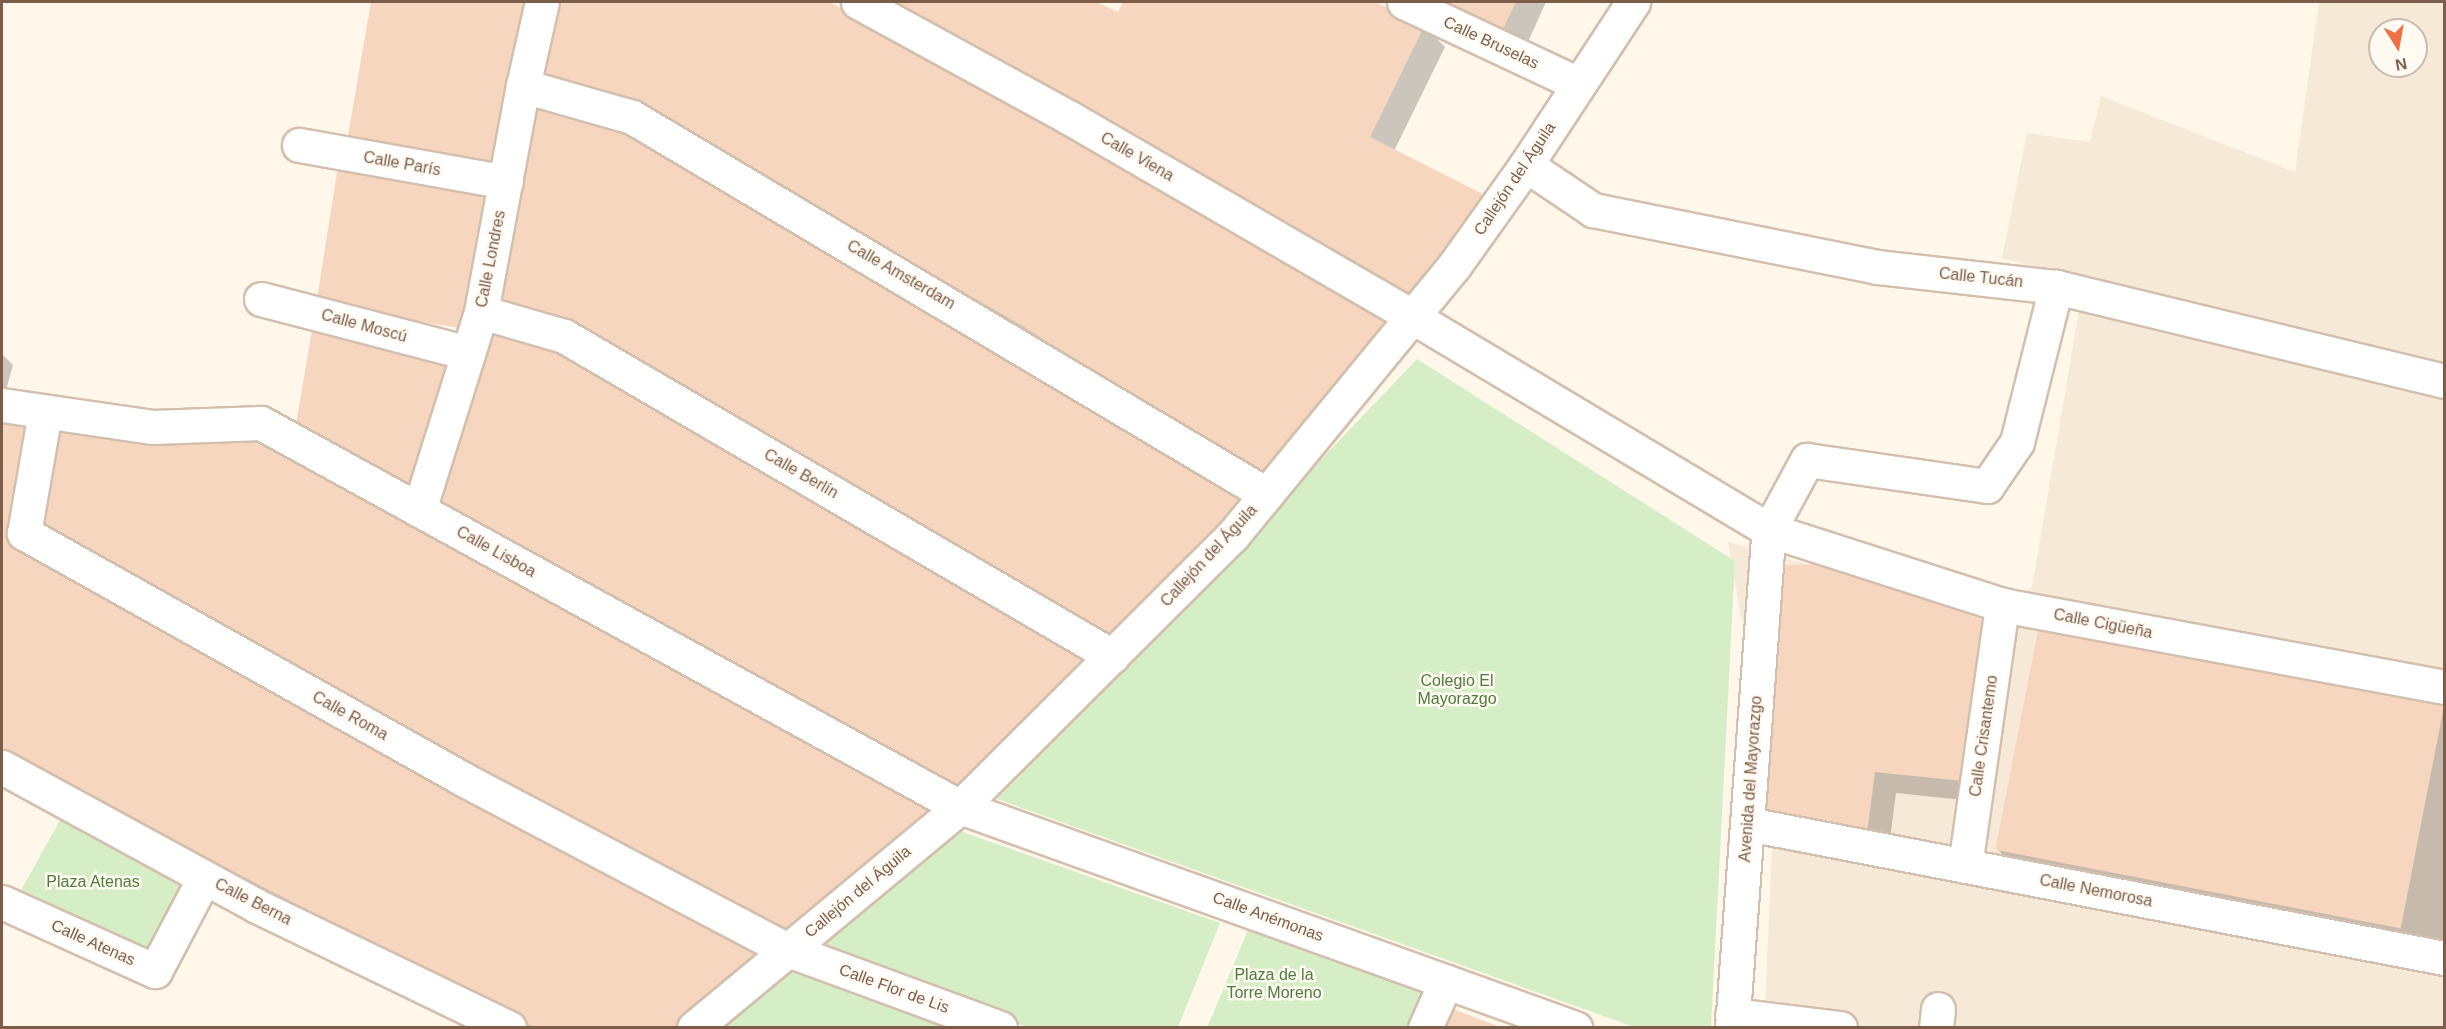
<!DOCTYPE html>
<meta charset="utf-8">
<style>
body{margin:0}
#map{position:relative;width:2446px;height:1029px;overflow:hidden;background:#fef7ea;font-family:Arial,sans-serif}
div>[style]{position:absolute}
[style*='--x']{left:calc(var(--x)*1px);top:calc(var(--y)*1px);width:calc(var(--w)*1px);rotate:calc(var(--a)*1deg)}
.residential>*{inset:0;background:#f7e9d7}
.green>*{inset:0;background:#d5eec6;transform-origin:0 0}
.shadow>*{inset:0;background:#0003}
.building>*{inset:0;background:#f6d6bf;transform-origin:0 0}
.roads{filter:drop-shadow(2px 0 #d3bfad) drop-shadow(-2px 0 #d3bfad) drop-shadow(0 2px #d3bfad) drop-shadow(0 -2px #d3bfad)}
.minor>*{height:33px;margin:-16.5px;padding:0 16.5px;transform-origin:16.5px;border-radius:16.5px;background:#fff}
span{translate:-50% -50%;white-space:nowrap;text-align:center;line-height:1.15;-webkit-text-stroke:5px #fffaf2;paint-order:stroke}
.street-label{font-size:16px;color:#7c5d4a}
.park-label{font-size:16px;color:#4e7c3d}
.frame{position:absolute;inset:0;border:3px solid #7c5d4a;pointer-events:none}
.north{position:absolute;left:2368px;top:18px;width:60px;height:60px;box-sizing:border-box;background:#fffaf2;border:2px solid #cbbbaf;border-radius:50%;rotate:169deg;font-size:16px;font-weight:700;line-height:24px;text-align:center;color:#7c5d4a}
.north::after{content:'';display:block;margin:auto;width:21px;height:27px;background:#f17146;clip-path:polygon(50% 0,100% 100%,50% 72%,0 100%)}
</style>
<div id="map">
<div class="residential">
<i style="clip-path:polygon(evenodd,2319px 2px,2444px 2px,2444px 1027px,1764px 1027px,1774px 805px,1728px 542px,1983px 613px,2032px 587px,2084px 281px,2002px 258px,2027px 133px,2090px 142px,2101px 96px,2295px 172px,2319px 2px,2380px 30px,2416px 30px,2416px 66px,2380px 66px,2380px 30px)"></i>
</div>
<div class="green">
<i style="clip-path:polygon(1417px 359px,1735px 561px,1711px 1027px,1634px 1027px,997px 799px)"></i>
<i style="left:69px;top:804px;width:154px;height:117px;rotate:29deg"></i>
<i style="clip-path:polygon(960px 831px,1220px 923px,1178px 1027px,1027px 1027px,813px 948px)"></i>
<i style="clip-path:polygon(1248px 930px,1427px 990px,1411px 1027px,1207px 1028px)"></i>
<i style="clip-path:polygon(789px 965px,957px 1028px,716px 1028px)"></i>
</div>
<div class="shadow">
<i style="clip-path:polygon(372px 2px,827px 2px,1389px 321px,1283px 498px,558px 99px,531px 107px,1264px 519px,1130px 664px,592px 343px,1091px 659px,1112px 680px,979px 813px,348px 147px)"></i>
<i style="clip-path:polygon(853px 2px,1092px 2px,1119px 14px,1125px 2px,1372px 2px,1424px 26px,1445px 47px,1394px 151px,1488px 198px,1509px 219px,1431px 319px)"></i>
<i style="clip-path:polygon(1410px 2px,1546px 2px,1523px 53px)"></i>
<i style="clip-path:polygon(2px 354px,13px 365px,2px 404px)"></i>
<i style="clip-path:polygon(2px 418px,938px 810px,958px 830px,809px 959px,770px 952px,791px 973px,724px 1028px,519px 1028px,2px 761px)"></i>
<i style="clip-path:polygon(1981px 621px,2002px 642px,1982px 802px,1896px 793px,1888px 854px,1784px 836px)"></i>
<i style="clip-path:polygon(2040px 626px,2444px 709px,2444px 945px,2019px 871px,1998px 850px)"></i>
</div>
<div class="building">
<i style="clip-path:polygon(371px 2px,525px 2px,496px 172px,346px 147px)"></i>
<i style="clip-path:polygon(550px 2px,830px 2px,1389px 320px,1261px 478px,1021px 325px,644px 108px,535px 79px)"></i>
<i style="clip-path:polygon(868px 2px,1096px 2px,1118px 12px,1123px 2px,1375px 2px,1425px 25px,1370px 137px,1489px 197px,1410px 299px)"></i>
<i style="clip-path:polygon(1432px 2px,1516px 2px,1501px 33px)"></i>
<i style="clip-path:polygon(532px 106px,632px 134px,1244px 497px,1108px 644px,497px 302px)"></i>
<i style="left:339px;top:160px;width:159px;height:147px;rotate:9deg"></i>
<i style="clip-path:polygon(313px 324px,458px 361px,413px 499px,295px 431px)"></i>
<i style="clip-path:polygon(489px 328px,563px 351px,1092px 658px,957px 793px,433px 506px)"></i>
<i style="clip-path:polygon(2px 417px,34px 422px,15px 536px,771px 951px,678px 1028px,536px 1028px,2px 752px)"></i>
<i style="clip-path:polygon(53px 425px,222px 434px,289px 452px,939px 809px,787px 939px,37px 530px)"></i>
<i style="clip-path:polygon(1833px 564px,1982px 620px,1962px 781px,1875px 772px,1867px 834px,1762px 816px,1777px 565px)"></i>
<i style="left:2039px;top:625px;width:413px;height:229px;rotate:11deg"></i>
<i style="clip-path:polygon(1445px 1006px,1500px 1027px,1500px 1028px,1436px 1028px)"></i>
</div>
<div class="roads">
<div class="minor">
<i style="--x:858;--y:2;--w:242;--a:28.7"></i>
<i style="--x:1070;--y:118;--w:397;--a:30.1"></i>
<i style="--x:1413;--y:317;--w:415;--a:30.9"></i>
<i style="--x:1769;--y:530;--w:245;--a:17.8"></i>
<i style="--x:2002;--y:605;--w:450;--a:10.5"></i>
<i style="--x:1404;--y:2;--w:192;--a:25.2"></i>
<i style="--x:523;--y:86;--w:113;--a:15.9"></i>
<i style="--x:632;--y:117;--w:738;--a:30.74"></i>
<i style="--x:299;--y:145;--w:210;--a:10.1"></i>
<i style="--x:1526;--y:165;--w:81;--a:33.9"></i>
<i style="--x:1593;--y:210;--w:290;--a:11.3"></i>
<i style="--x:1877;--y:267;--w:180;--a:6.4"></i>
<i style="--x:2056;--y:287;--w:399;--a:13.6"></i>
<i style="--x:261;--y:299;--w:214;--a:14.6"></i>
<i style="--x:481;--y:312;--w:86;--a:16.1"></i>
<i style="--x:564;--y:336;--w:635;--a:30.28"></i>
<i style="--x:2;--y:405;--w:153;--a:8.3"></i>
<i style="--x:153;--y:427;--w:108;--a:-2.1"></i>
<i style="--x:261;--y:423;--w:798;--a:28.78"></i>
<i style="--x:960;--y:807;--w:654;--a:19.77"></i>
<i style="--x:45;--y:412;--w:123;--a:99.8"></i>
<i style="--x:24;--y:533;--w:503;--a:29.26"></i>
<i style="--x:463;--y:779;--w:367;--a:27.8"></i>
<i style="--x:788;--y:950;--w:226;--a:20.2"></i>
<i style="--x:419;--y:510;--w:207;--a:-72.6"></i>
<i style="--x:481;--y:312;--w:230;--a:-79.5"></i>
<i style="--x:523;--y:86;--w:86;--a:-77.3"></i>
<i style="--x:2;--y:767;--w:290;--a:28.6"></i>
<i style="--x:257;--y:906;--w:280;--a:25.8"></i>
<i style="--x:1748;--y:824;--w:709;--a:10.9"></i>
<i style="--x:1965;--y:866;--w:264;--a:-81.9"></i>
<i style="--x:2;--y:902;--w:168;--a:24.3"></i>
<i style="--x:155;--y:971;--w:105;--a:-62.2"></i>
<i style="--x:1732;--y:1015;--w:109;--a:6.9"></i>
<i style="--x:694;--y:1028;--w:346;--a:-39.7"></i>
<i style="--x:960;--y:807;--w:385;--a:-44.9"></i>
<i style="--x:1233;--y:535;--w:348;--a:-50.6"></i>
<i style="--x:1454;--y:266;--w:124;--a:-54.5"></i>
<i style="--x:1526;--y:165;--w:195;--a:-56.7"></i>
<i style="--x:1425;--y:1028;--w:51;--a:-65.9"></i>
<i style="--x:1732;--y:1028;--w:499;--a:-85.8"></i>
<i style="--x:1769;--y:530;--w:80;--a:-61.5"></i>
<i style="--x:1807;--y:460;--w:182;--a:8.2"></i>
<i style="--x:1987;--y:486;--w:53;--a:-55.7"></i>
<i style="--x:2017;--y:442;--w:160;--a:-75.9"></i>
<i style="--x:1936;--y:1028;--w:19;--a:-84"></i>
</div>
</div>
<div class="street-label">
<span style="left:1491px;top:43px;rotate:25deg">Calle Bruselas</span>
<span style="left:1137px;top:157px;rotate:30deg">Calle Viena</span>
<span style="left:402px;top:164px;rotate:10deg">Calle París</span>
<span style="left:1515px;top:179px;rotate:-56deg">Callejón del Águila</span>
<span style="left:491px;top:259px;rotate:-79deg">Calle Londres</span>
<span style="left:901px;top:275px;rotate:30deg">Calle Amsterdam</span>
<span style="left:1981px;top:278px;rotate:6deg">Calle Tucán</span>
<span style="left:364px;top:326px;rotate:15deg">Calle Moscú</span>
<span style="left:801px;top:474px;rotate:30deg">Calle Berlín</span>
<span style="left:496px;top:552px;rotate:29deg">Calle Lisboa</span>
<span style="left:1209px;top:556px;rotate:-47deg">Callejón del Águila</span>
<span style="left:2103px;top:624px;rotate:11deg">Calle Cigüeña</span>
<span style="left:350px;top:716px;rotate:29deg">Calle Roma</span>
<span style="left:1984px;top:736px;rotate:-82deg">Calle Crisantemo</span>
<span style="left:1751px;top:779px;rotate:-86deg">Avenida del Mayorazgo</span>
<span style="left:2096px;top:891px;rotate:11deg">Calle Nemorosa</span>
<span style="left:858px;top:892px;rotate:-40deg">Callejón del Águila</span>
<span style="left:253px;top:902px;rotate:27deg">Calle Berna</span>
<span style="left:1268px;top:917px;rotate:20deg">Calle Anémonas</span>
<span style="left:93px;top:943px;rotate:24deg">Calle Atenas</span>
<span style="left:894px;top:989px;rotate:20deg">Calle Flor de Lis</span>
</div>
<div class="park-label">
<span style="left:1457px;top:690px">Colegio El<br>Mayorazgo</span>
<span style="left:93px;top:882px">Plaza Atenas</span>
<span style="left:1274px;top:984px">Plaza de la<br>Torre Moreno</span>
</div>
<div class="frame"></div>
<div class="north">N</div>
</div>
